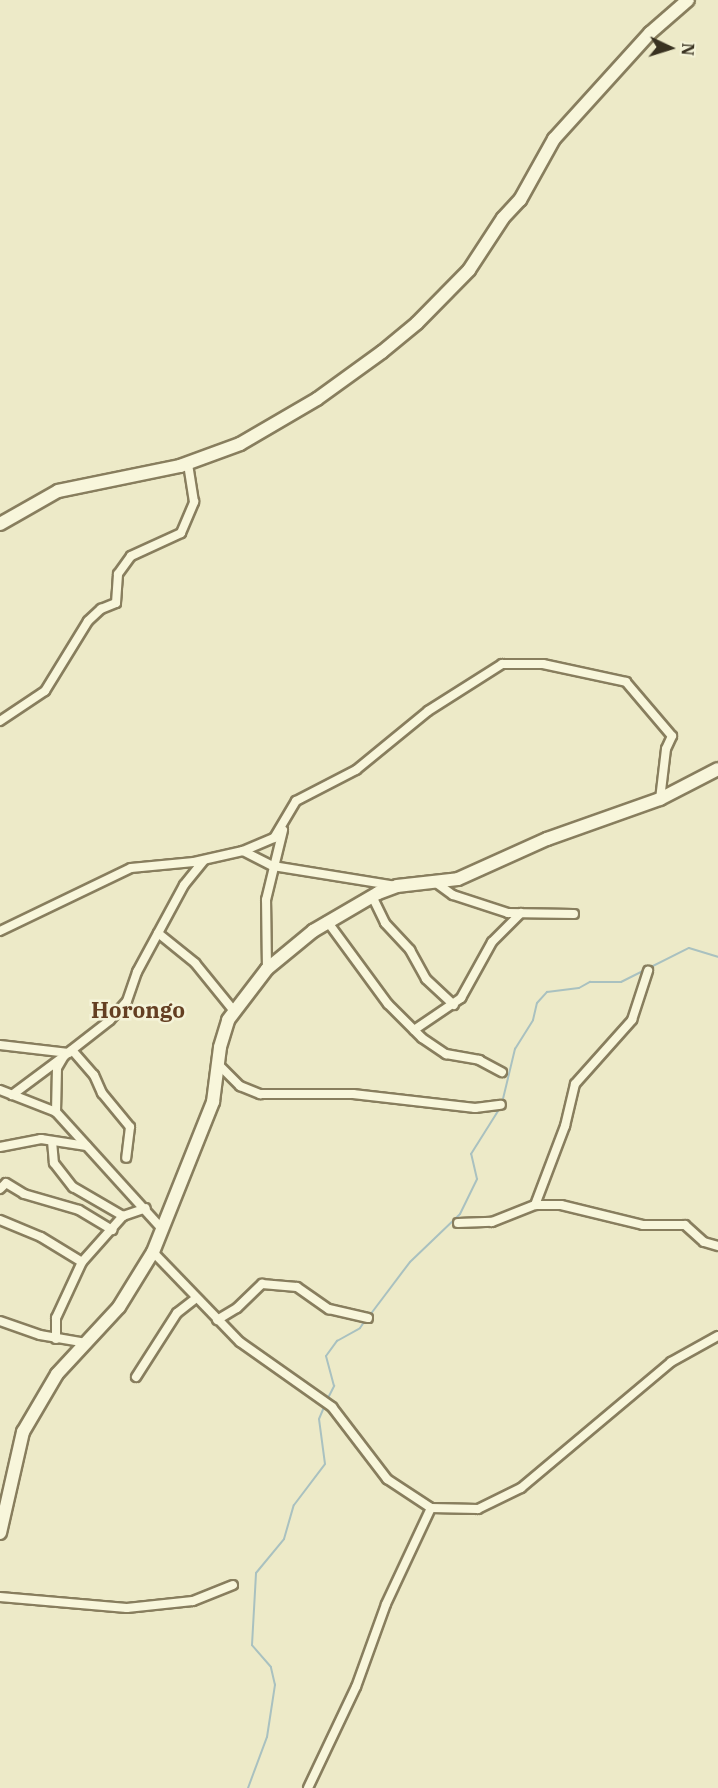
<!DOCTYPE html>
<style>
body{margin:0}
#map{position:relative;width:718px;height:1788px;overflow:hidden;background:#edeac8;font-family:"IBM Plex Serif",serif}
div>[style]{position:absolute}
[style*='--x']{left:calc(var(--x)*1px);top:calc(var(--y)*1px);width:calc(var(--w)*1px);rotate:calc(var(--a)*1deg)}
.stream>*{height:2px;margin:-1px;padding:0 1px;transform-origin:1px;border-radius:1px;background:#a9c1c0}
.roads{filter:drop-shadow(2px 0 #887e5e) drop-shadow(-2px 0 #887e5e) drop-shadow(0 2px #887e5e) drop-shadow(0 -2px #887e5e)}
.street>*{height:8px;margin:-4px;padding:0 4px;transform-origin:4px;border-radius:4px;background:#f8f6db}
.secondary>*{height:12px;margin:-6px;padding:0 6px;transform-origin:6px;border-radius:6px;background:#f8f6db}
span{translate:-50% -50%;white-space:nowrap;text-align:center;line-height:1.15;-webkit-text-stroke:5px #f4f3d8;paint-order:stroke}
.quarter-label{font-size:22px;color:#643f22;font-weight:700}
.north{position:absolute;left:640px;top:18px;width:60px;height:60px;-webkit-text-stroke:4px #f4f3d8;paint-order:stroke;rotate:94deg;font-size:16px;font-weight:700;line-height:24px;text-align:center;color:#393221}
.north::after{content:'';display:block;margin:auto;width:21px;height:27px;background:#393221;clip-path:polygon(50% 0,100% 100%,50% 72%,0 100%)}
</style>
<div id="map">
<div class="stream">
<i style="--x:502;--y:1103;--w:56;--a:-76.5"></i>
<i style="--x:515;--y:1049;--w:34;--a:-58"></i>
<i style="--x:533;--y:1020;--w:17;--a:-77"></i>
<i style="--x:537;--y:1003;--w:15;--a:-48"></i>
<i style="--x:547;--y:992;--w:32;--a:-7"></i>
<i style="--x:579;--y:988;--w:13;--a:-29"></i>
<i style="--x:590;--y:982;--w:31;--a:0"></i>
<i style="--x:621;--y:982;--w:76;--a:-26.6"></i>
<i style="--x:689;--y:948;--w:30;--a:17"></i>
<i style="--x:370;--y:1315;--w:66;--a:-53"></i>
<i style="--x:410;--y:1262;--w:69;--a:-43.8"></i>
<i style="--x:460;--y:1214;--w:39;--a:-64"></i>
<i style="--x:477;--y:1179;--w:26;--a:-103"></i>
<i style="--x:471;--y:1154;--w:54;--a:-57.8"></i>
<i style="--x:327;--y:1400;--w:16;--a:-63"></i>
<i style="--x:334;--y:1386;--w:31;--a:-105"></i>
<i style="--x:326;--y:1356;--w:19;--a:-54"></i>
<i style="--x:337;--y:1341;--w:26;--a:-29"></i>
<i style="--x:360;--y:1328;--w:11;--a:-56"></i>
<i style="--x:248;--y:1788;--w:54;--a:-69.6"></i>
<i style="--x:267;--y:1737;--w:53;--a:-81.3"></i>
<i style="--x:275;--y:1685;--w:18;--a:-103"></i>
<i style="--x:271;--y:1667;--w:29;--a:-131"></i>
<i style="--x:252;--y:1645;--w:72;--a:-86.8"></i>
<i style="--x:256;--y:1573;--w:44;--a:-50.5"></i>
<i style="--x:284;--y:1539;--w:35;--a:-74"></i>
<i style="--x:294;--y:1505;--w:51;--a:-52.9"></i>
<i style="--x:325;--y:1464;--w:45;--a:-97.6"></i>
<i style="--x:319;--y:1419;--w:15;--a:-67"></i>
</div>
<div class="roads">
<div class="street">
<i style="--x:0;--y:721;--w:54;--a:-33.7"></i>
<i style="--x:45;--y:691;--w:82;--a:-58.4"></i>
<i style="--x:88;--y:621;--w:18;--a:-43"></i>
<i style="--x:101;--y:609;--w:16;--a:-22"></i>
<i style="--x:116;--y:603;--w:29;--a:-86"></i>
<i style="--x:118;--y:574;--w:22;--a:-54"></i>
<i style="--x:131;--y:556;--w:55;--a:-24.7"></i>
<i style="--x:181;--y:533;--w:34;--a:-67"></i>
<i style="--x:194;--y:502;--w:38;--a:-99"></i>
<i style="--x:243;--y:851;--w:34;--a:-23"></i>
<i style="--x:274;--y:838;--w:43;--a:-59.3"></i>
<i style="--x:296;--y:801;--w:68;--a:-27.3"></i>
<i style="--x:356;--y:770;--w:93;--a:-39.3"></i>
<i style="--x:428;--y:711;--w:88;--a:-32.4"></i>
<i style="--x:502;--y:664;--w:41;--a:0"></i>
<i style="--x:543;--y:664;--w:85;--a:12.2"></i>
<i style="--x:626;--y:682;--w:71;--a:49.6"></i>
<i style="--x:672;--y:736;--w:14;--a:115"></i>
<i style="--x:666;--y:749;--w:50;--a:96.8"></i>
<i style="--x:435;--y:882;--w:22;--a:36"></i>
<i style="--x:453;--y:895;--w:58;--a:18.1"></i>
<i style="--x:508;--y:913;--w:66;--a:0.9"></i>
<i style="--x:372;--y:896;--w:30;--a:64"></i>
<i style="--x:385;--y:923;--w:37;--a:47"></i>
<i style="--x:410;--y:950;--w:33;--a:61"></i>
<i style="--x:426;--y:979;--w:38;--a:43"></i>
<i style="--x:327;--y:921;--w:103;--a:53.7"></i>
<i style="--x:388;--y:1004;--w:48;--a:45"></i>
<i style="--x:422;--y:1038;--w:29;--a:34"></i>
<i style="--x:446;--y:1054;--w:34;--a:10"></i>
<i style="--x:479;--y:1060;--w:26;--a:28"></i>
<i style="--x:0;--y:931;--w:145;--a:-25.7"></i>
<i style="--x:131;--y:868;--w:63;--a:-5.4"></i>
<i style="--x:194;--y:862;--w:50;--a:-12.7"></i>
<i style="--x:243;--y:851;--w:34;--a:27"></i>
<i style="--x:273;--y:866;--w:126;--a:9.2"></i>
<i style="--x:158;--y:933;--w:48;--a:39"></i>
<i style="--x:195;--y:963;--w:62;--a:50.9"></i>
<i style="--x:267;--y:969;--w:69;--a:-90.8"></i>
<i style="--x:266;--y:900;--w:72;--a:-76.3"></i>
<i style="--x:414;--y:1030;--w:57;--a:-34.2"></i>
<i style="--x:461;--y:998;--w:64;--a:-61"></i>
<i style="--x:492;--y:942;--w:41;--a:-45"></i>
<i style="--x:0;--y:1045;--w:69;--a:6.6"></i>
<i style="--x:72;--y:1050;--w:33;--a:49"></i>
<i style="--x:94;--y:1075;--w:20;--a:66"></i>
<i style="--x:102;--y:1093;--w:44;--a:50.5"></i>
<i style="--x:130;--y:1127;--w:31;--a:97"></i>
<i style="--x:219;--y:1065;--w:30;--a:45"></i>
<i style="--x:240;--y:1086;--w:22;--a:22"></i>
<i style="--x:260;--y:1094;--w:93;--a:0"></i>
<i style="--x:353;--y:1094;--w:123;--a:6.5"></i>
<i style="--x:475;--y:1108;--w:26;--a:-7"></i>
<i style="--x:0;--y:1090;--w:60;--a:21.4"></i>
<i style="--x:56;--y:1112;--w:159;--a:47.8"></i>
<i style="--x:12;--y:1095;--w:59;--a:-36.7"></i>
<i style="--x:56;--y:1112;--w:44;--a:-88.7"></i>
<i style="--x:57;--y:1068;--w:14;--a:-60"></i>
<i style="--x:64;--y:1056;--w:58;--a:-38"></i>
<i style="--x:110;--y:1020;--w:25;--a:-48"></i>
<i style="--x:127;--y:1001;--w:31;--a:-71"></i>
<i style="--x:137;--y:972;--w:99;--a:-61.6"></i>
<i style="--x:184;--y:885;--w:32;--a:-51"></i>
<i style="--x:52;--y:1141;--w:22;--a:85"></i>
<i style="--x:54;--y:1163;--w:31;--a:52"></i>
<i style="--x:73;--y:1187;--w:58;--a:30.1"></i>
<i style="--x:0;--y:1147;--w:42;--a:-11"></i>
<i style="--x:41;--y:1139;--w:46;--a:8.8"></i>
<i style="--x:0;--y:1189;--w:8;--a:-45"></i>
<i style="--x:6;--y:1183;--w:21;--a:31"></i>
<i style="--x:24;--y:1194;--w:57;--a:16.2"></i>
<i style="--x:79;--y:1210;--w:39;--a:31"></i>
<i style="--x:535;--y:1205;--w:85;--a:-69.2"></i>
<i style="--x:565;--y:1126;--w:43;--a:-76.6"></i>
<i style="--x:575;--y:1084;--w:86;--a:-48.3"></i>
<i style="--x:632;--y:1020;--w:52;--a:-71.9"></i>
<i style="--x:0;--y:1220;--w:44;--a:22.5"></i>
<i style="--x:41;--y:1237;--w:48;--a:31.4"></i>
<i style="--x:458;--y:1223;--w:34;--a:-2"></i>
<i style="--x:492;--y:1222;--w:46;--a:-21.6"></i>
<i style="--x:535;--y:1205;--w:26;--a:0"></i>
<i style="--x:561;--y:1205;--w:84;--a:13.7"></i>
<i style="--x:643;--y:1225;--w:42;--a:0"></i>
<i style="--x:685;--y:1225;--w:25;--a:42"></i>
<i style="--x:704;--y:1242;--w:15;--a:16"></i>
<i style="--x:153;--y:1252;--w:125;--a:46"></i>
<i style="--x:240;--y:1342;--w:113;--a:35.2"></i>
<i style="--x:332;--y:1407;--w:91;--a:52.6"></i>
<i style="--x:387;--y:1479;--w:53;--a:33.4"></i>
<i style="--x:431;--y:1508;--w:47;--a:1.2"></i>
<i style="--x:478;--y:1509;--w:48;--a:-26"></i>
<i style="--x:521;--y:1488;--w:196;--a:-40"></i>
<i style="--x:671;--y:1362;--w:54;--a:-29"></i>
<i style="--x:217;--y:1320;--w:23;--a:-31"></i>
<i style="--x:237;--y:1308;--w:35;--a:-44"></i>
<i style="--x:262;--y:1284;--w:35;--a:5"></i>
<i style="--x:297;--y:1287;--w:39;--a:35"></i>
<i style="--x:329;--y:1309;--w:40;--a:13"></i>
<i style="--x:0;--y:1321;--w:42;--a:19.3"></i>
<i style="--x:40;--y:1335;--w:48;--a:9.7"></i>
<i style="--x:56;--y:1339;--w:21;--a:-90"></i>
<i style="--x:56;--y:1318;--w:62;--a:-65.1"></i>
<i style="--x:82;--y:1262;--w:62;--a:-48.3"></i>
<i style="--x:123;--y:1216;--w:24;--a:-19"></i>
<i style="--x:136;--y:1377;--w:76;--a:-57.4"></i>
<i style="--x:177;--y:1313;--w:23;--a:-38"></i>
<i style="--x:0;--y:1597;--w:127;--a:5"></i>
<i style="--x:127;--y:1608;--w:66;--a:-6.1"></i>
<i style="--x:193;--y:1601;--w:43;--a:-21.8"></i>
<i style="--x:308;--y:1788;--w:112;--a:-64.6"></i>
<i style="--x:356;--y:1687;--w:88;--a:-70.1"></i>
<i style="--x:386;--y:1604;--w:106;--a:-64.9"></i>
</div>
<div class="secondary">
<i style="--x:0;--y:524;--w:67;--a:-29.6"></i>
<i style="--x:58;--y:491;--w:125;--a:-11.6"></i>
<i style="--x:180;--y:466;--w:64;--a:-20.1"></i>
<i style="--x:240;--y:444;--w:89;--a:-30.3"></i>
<i style="--x:317;--y:399;--w:80;--a:-35.9"></i>
<i style="--x:382;--y:352;--w:45;--a:-39.6"></i>
<i style="--x:417;--y:323;--w:74;--a:-45.5"></i>
<i style="--x:469;--y:270;--w:62;--a:-56.8"></i>
<i style="--x:503;--y:218;--w:25;--a:-47"></i>
<i style="--x:520;--y:200;--w:70;--a:-60.9"></i>
<i style="--x:554;--y:139;--w:143;--a:-47.8"></i>
<i style="--x:650;--y:33;--w:50;--a:-41"></i>
<i style="--x:0;--y:1533;--w:104;--a:-77.2"></i>
<i style="--x:23;--y:1432;--w:67;--a:-59.6"></i>
<i style="--x:57;--y:1374;--w:91;--a:-47.2"></i>
<i style="--x:119;--y:1307;--w:65;--a:-58.3"></i>
<i style="--x:153;--y:1252;--w:162;--a:-68.2"></i>
<i style="--x:213;--y:1102;--w:55;--a:-82.7"></i>
<i style="--x:220;--y:1047;--w:28;--a:-73"></i>
<i style="--x:228;--y:1020;--w:64;--a:-52.6"></i>
<i style="--x:267;--y:969;--w:60;--a:-39.6"></i>
<i style="--x:313;--y:931;--w:75;--a:-30.3"></i>
<i style="--x:378;--y:893;--w:20;--a:-20"></i>
<i style="--x:397;--y:886;--w:61;--a:-6.5"></i>
<i style="--x:458;--y:879;--w:98;--a:-24.2"></i>
<i style="--x:547;--y:839;--w:120;--a:-19.5"></i>
<i style="--x:660;--y:799;--w:65;--a:-27.3"></i>
</div>
</div>
<div class="quarter-label">
<span style="left:138px;top:1010px">Horongo</span>
</div>
<div class="north">N</div>
</div>
